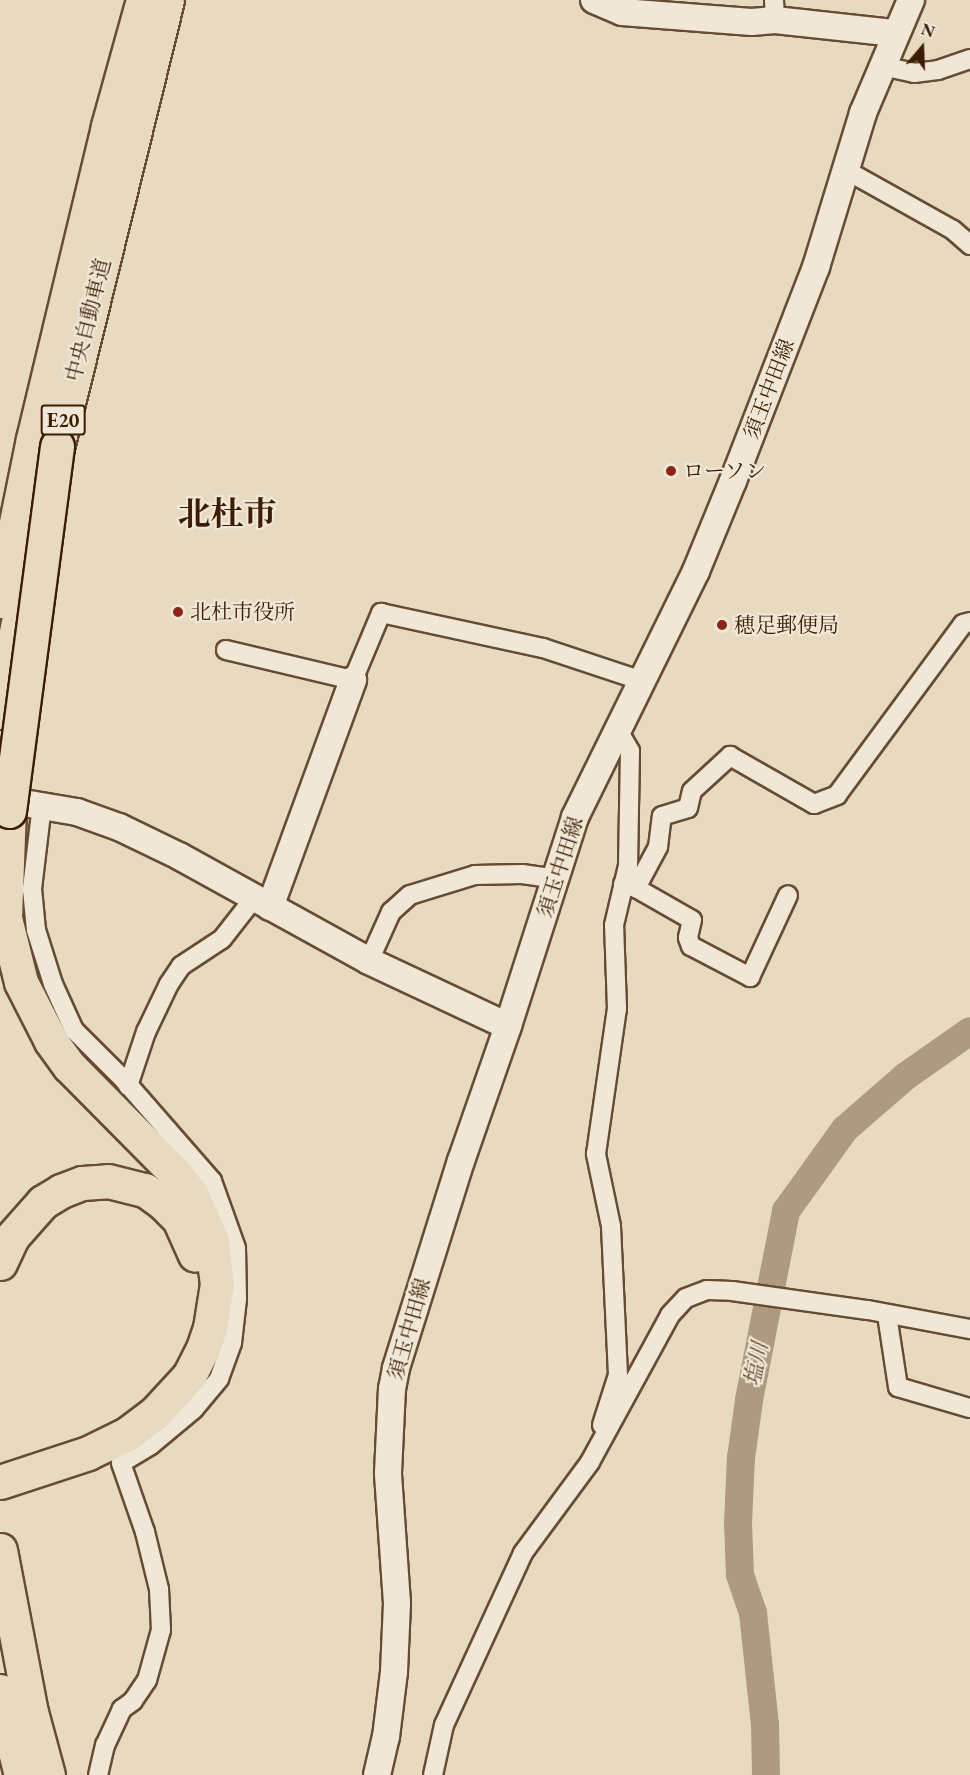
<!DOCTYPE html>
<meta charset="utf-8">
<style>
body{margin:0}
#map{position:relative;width:970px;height:1775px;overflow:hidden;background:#e8dac0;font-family:"EB Garamond","Noto Serif JP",serif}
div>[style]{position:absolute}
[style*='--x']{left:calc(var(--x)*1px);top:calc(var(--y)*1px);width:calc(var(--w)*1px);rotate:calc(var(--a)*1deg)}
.river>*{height:28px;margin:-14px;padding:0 14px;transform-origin:14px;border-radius:14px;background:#ad9a80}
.roads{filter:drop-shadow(2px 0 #664c32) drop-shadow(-2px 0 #664c32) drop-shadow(0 2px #664c32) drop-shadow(0 -2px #664c32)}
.street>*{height:18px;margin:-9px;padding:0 9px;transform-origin:9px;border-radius:9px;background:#f0e7d6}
.secondary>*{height:26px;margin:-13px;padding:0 13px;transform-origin:13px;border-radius:13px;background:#f0e7d6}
.highway>*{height:33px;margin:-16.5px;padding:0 16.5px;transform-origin:16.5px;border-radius:16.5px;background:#e8dac0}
.bridges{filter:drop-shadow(2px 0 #3b1d03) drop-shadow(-2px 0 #3b1d03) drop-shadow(0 2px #3b1d03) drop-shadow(0 -2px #3b1d03)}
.highway-bridge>*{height:33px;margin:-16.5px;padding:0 16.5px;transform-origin:16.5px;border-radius:16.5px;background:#e8dac0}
.dots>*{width:16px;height:16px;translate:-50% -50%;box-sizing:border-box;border:3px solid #f0e7d6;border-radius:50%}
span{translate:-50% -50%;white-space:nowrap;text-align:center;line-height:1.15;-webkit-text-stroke:4.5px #f0e7d6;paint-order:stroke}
.shield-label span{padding:2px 4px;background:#f0e7d6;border:2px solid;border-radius:4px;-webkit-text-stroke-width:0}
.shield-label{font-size:20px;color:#3b1d03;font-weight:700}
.street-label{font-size:21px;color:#3b1d03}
.poi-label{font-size:21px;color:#3b1d03}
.left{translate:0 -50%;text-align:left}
.water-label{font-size:22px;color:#63492f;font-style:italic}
.town-label{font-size:33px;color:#3b1d03;font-weight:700}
.north{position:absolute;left:892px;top:18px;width:60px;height:60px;-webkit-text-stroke:4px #f0e7d6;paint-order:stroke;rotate:19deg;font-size:16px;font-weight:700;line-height:24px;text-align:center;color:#3b1d03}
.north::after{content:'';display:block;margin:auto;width:21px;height:27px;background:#3b1d03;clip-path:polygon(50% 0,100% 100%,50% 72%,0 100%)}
</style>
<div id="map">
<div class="river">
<i style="--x:766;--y:1775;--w:50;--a:-91.1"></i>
<i style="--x:765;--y:1725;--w:113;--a:-96.1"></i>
<i style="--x:753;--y:1613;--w:40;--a:-108.9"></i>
<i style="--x:740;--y:1575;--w:52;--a:-92.2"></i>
<i style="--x:738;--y:1523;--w:65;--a:-87.4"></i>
<i style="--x:741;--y:1458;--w:59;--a:-82.1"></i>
<i style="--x:749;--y:1400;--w:193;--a:-78.9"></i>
<i style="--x:786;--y:1211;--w:101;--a:-54.3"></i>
<i style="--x:845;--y:1129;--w:81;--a:-41"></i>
<i style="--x:906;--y:1076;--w:78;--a:-35.1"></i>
</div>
<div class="roads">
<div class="street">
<i style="--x:774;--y:0;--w:20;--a:87"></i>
<i style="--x:882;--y:66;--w:33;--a:12"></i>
<i style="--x:914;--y:73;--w:24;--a:-7"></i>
<i style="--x:938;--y:70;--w:34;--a:-19"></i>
<i style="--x:844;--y:169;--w:125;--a:29.2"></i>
<i style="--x:953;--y:230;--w:23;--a:41"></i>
<i style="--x:226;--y:650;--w:130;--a:13.3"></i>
<i style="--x:353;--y:680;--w:73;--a:-67.3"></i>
<i style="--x:381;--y:613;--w:166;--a:12.2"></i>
<i style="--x:543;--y:648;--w:104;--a:18.4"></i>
<i style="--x:42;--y:805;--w:85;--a:96.8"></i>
<i style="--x:32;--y:889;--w:41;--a:84.4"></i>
<i style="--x:36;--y:930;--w:57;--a:72.5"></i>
<i style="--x:53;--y:984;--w:51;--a:65.5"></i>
<i style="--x:74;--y:1030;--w:71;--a:45"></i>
<i style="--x:124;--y:1080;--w:134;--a:48.9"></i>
<i style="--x:212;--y:1181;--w:71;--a:70.3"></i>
<i style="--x:236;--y:1248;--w:51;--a:88.9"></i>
<i style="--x:237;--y:1299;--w:44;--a:96.5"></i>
<i style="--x:232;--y:1343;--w:38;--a:110"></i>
<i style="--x:219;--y:1379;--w:39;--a:130"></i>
<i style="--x:194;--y:1409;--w:56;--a:140.1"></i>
<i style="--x:151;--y:1445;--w:35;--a:149"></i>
<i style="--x:121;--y:1463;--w:73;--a:70.8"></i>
<i style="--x:145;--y:1532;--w:59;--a:76.2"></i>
<i style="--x:159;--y:1589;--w:41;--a:87.2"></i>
<i style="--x:161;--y:1630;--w:52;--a:105.6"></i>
<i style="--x:147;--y:1680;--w:25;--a:124"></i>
<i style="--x:133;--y:1701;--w:14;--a:144"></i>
<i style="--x:122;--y:1709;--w:40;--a:115"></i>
<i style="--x:105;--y:1745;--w:31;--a:103"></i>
<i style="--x:623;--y:884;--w:14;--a:17"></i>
<i style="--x:636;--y:888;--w:47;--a:-61.8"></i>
<i style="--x:658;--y:847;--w:31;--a:-83"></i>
<i style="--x:662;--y:816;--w:27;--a:-17"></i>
<i style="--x:688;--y:808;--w:17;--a:-77"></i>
<i style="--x:692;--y:791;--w:52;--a:-42.6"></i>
<i style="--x:730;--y:756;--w:97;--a:29.7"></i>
<i style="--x:814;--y:804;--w:25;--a:-21"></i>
<i style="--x:837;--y:795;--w:212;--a:-53.6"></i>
<i style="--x:963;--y:624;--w:7;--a:-16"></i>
<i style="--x:636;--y:888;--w:64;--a:29.7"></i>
<i style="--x:692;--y:920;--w:18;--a:103"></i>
<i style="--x:688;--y:938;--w:9;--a:69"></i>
<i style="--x:691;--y:946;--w:67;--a:27.7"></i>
<i style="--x:750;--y:977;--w:90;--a:-65.1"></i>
<i style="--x:369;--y:961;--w:54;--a:-65.8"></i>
<i style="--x:391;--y:912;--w:25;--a:-42"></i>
<i style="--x:410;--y:895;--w:68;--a:-17.1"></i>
<i style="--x:475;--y:875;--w:47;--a:-1.2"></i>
<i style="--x:522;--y:874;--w:34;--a:8"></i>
<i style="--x:128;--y:1086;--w:57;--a:-71.6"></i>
<i style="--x:146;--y:1032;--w:53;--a:-64.4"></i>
<i style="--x:169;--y:984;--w:22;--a:-56"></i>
<i style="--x:181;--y:966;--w:49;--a:-33.4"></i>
<i style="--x:222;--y:939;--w:52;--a:-52"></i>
<i style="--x:887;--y:1315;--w:73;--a:81.3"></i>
<i style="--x:898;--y:1387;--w:75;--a:16.3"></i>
<i style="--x:602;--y:1425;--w:52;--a:-72.3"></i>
<i style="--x:618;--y:1375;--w:149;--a:-92.7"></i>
<i style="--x:611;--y:1226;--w:74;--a:-101.8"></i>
<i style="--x:596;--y:1154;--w:147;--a:-81.8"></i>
<i style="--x:617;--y:1009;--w:84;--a:-92"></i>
<i style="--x:614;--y:925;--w:61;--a:-76.7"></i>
<i style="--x:628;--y:866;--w:115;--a:-89"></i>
<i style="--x:630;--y:751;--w:24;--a:-120"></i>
<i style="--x:433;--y:1775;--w:51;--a:-77.6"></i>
<i style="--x:444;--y:1725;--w:189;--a:-65.3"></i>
<i style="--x:523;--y:1553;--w:113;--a:-53.6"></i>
<i style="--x:590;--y:1462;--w:167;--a:-61.4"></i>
<i style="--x:670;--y:1315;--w:23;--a:-47"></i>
<i style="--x:686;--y:1298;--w:22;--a:-21"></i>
<i style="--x:707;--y:1290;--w:25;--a:2"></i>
<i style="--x:732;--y:1291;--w:137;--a:8"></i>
<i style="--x:868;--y:1310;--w:104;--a:10.6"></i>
</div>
<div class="secondary">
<i style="--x:594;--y:0;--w:30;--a:23"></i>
<i style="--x:622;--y:12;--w:130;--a:4.4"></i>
<i style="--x:752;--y:22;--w:23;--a:-5"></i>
<i style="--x:775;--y:20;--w:121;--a:6.2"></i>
<i style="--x:0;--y:799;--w:78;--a:9.6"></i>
<i style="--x:77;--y:812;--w:45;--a:19.7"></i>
<i style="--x:119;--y:827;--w:67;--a:25.8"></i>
<i style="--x:179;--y:856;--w:217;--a:28.9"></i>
<i style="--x:369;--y:961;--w:153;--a:25.1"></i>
<i style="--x:270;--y:907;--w:242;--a:-69.9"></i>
<i style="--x:377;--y:1775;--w:39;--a:-77"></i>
<i style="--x:386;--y:1737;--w:65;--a:-83"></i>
<i style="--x:394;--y:1672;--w:69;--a:-87.5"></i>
<i style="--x:397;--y:1603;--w:130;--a:-94"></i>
<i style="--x:388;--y:1473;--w:84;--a:-87.3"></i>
<i style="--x:392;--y:1389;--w:21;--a:-79"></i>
<i style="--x:396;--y:1368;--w:217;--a:-72.6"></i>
<i style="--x:461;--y:1161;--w:143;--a:-70.8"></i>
<i style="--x:508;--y:1026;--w:219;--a:-72.2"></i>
<i style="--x:575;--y:817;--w:274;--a:-63.8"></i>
<i style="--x:696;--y:571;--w:97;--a:-67.7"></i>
<i style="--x:733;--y:481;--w:230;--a:-68.8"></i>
<i style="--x:816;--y:267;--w:161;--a:-73"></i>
<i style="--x:863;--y:113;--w:123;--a:-67"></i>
</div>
<div class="highway">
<i style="--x:51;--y:472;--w:486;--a:-76.2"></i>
<i style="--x:0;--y:601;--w:165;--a:-78.5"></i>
<i style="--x:33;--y:439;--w:322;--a:-76.5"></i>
<i style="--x:108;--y:126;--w:131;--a:-74.5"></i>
<i style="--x:0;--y:712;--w:127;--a:-78.7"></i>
<i style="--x:0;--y:1263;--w:29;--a:-65"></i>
<i style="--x:12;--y:1237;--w:47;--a:-48.5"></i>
<i style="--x:43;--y:1202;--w:21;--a:-31"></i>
<i style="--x:61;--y:1191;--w:22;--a:-21"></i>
<i style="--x:82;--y:1183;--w:26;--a:-4"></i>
<i style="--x:108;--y:1181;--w:38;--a:14"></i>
<i style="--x:145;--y:1190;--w:22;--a:36"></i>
<i style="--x:163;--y:1203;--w:23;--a:45"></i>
<i style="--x:179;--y:1219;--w:39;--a:66"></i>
<i style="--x:0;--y:1482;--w:93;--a:-18.2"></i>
<i style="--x:88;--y:1453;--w:43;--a:-26"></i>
<i style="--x:127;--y:1434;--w:34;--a:-37"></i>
<i style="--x:154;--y:1414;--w:52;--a:-47.4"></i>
<i style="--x:189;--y:1376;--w:28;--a:-63"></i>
<i style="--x:202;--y:1351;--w:24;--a:-71"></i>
<i style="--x:210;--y:1328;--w:45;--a:-81"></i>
<i style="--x:217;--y:1284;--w:46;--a:-97.4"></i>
<i style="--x:211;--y:1238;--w:48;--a:-114.4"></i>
<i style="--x:191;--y:1194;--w:31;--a:-128"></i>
<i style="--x:172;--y:1170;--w:146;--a:-134.7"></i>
<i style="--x:69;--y:1066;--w:31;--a:-126"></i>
<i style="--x:51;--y:1041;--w:66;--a:-117"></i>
<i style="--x:21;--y:982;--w:66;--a:-104"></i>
<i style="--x:5;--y:918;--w:107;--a:-87.9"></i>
<i style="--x:0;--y:1550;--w:165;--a:79.2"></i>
<i style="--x:31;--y:1712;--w:65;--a:74.9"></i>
<i style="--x:0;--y:1691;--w:87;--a:76"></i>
</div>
</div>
<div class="bridges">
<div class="highway-bridge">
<i style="--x:9;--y:811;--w:368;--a:-82.5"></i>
</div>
</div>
<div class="dots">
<i style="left:671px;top:471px;background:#8f2418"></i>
<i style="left:178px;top:612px;background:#8f2418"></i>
<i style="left:722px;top:625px;background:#8f2418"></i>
</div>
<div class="shield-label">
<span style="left:63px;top:420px">E20</span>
</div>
<div class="street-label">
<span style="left:88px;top:320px;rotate:-76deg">中央自動車道</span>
<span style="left:769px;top:389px;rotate:-69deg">須玉中田線</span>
<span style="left:560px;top:867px;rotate:-72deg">須玉中田線</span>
<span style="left:409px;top:1329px;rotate:-74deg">須玉中田線</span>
</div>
<div class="poi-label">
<span class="left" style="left:683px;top:471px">ローソン</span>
<span class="left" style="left:190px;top:612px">北杜市役所</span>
<span class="left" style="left:734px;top:625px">穂足郵便局</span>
</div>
<div class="water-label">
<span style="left:756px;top:1364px;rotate:-79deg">塩川</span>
</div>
<div class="town-label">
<span style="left:227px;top:514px">北杜市</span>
</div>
<div class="north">N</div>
</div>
